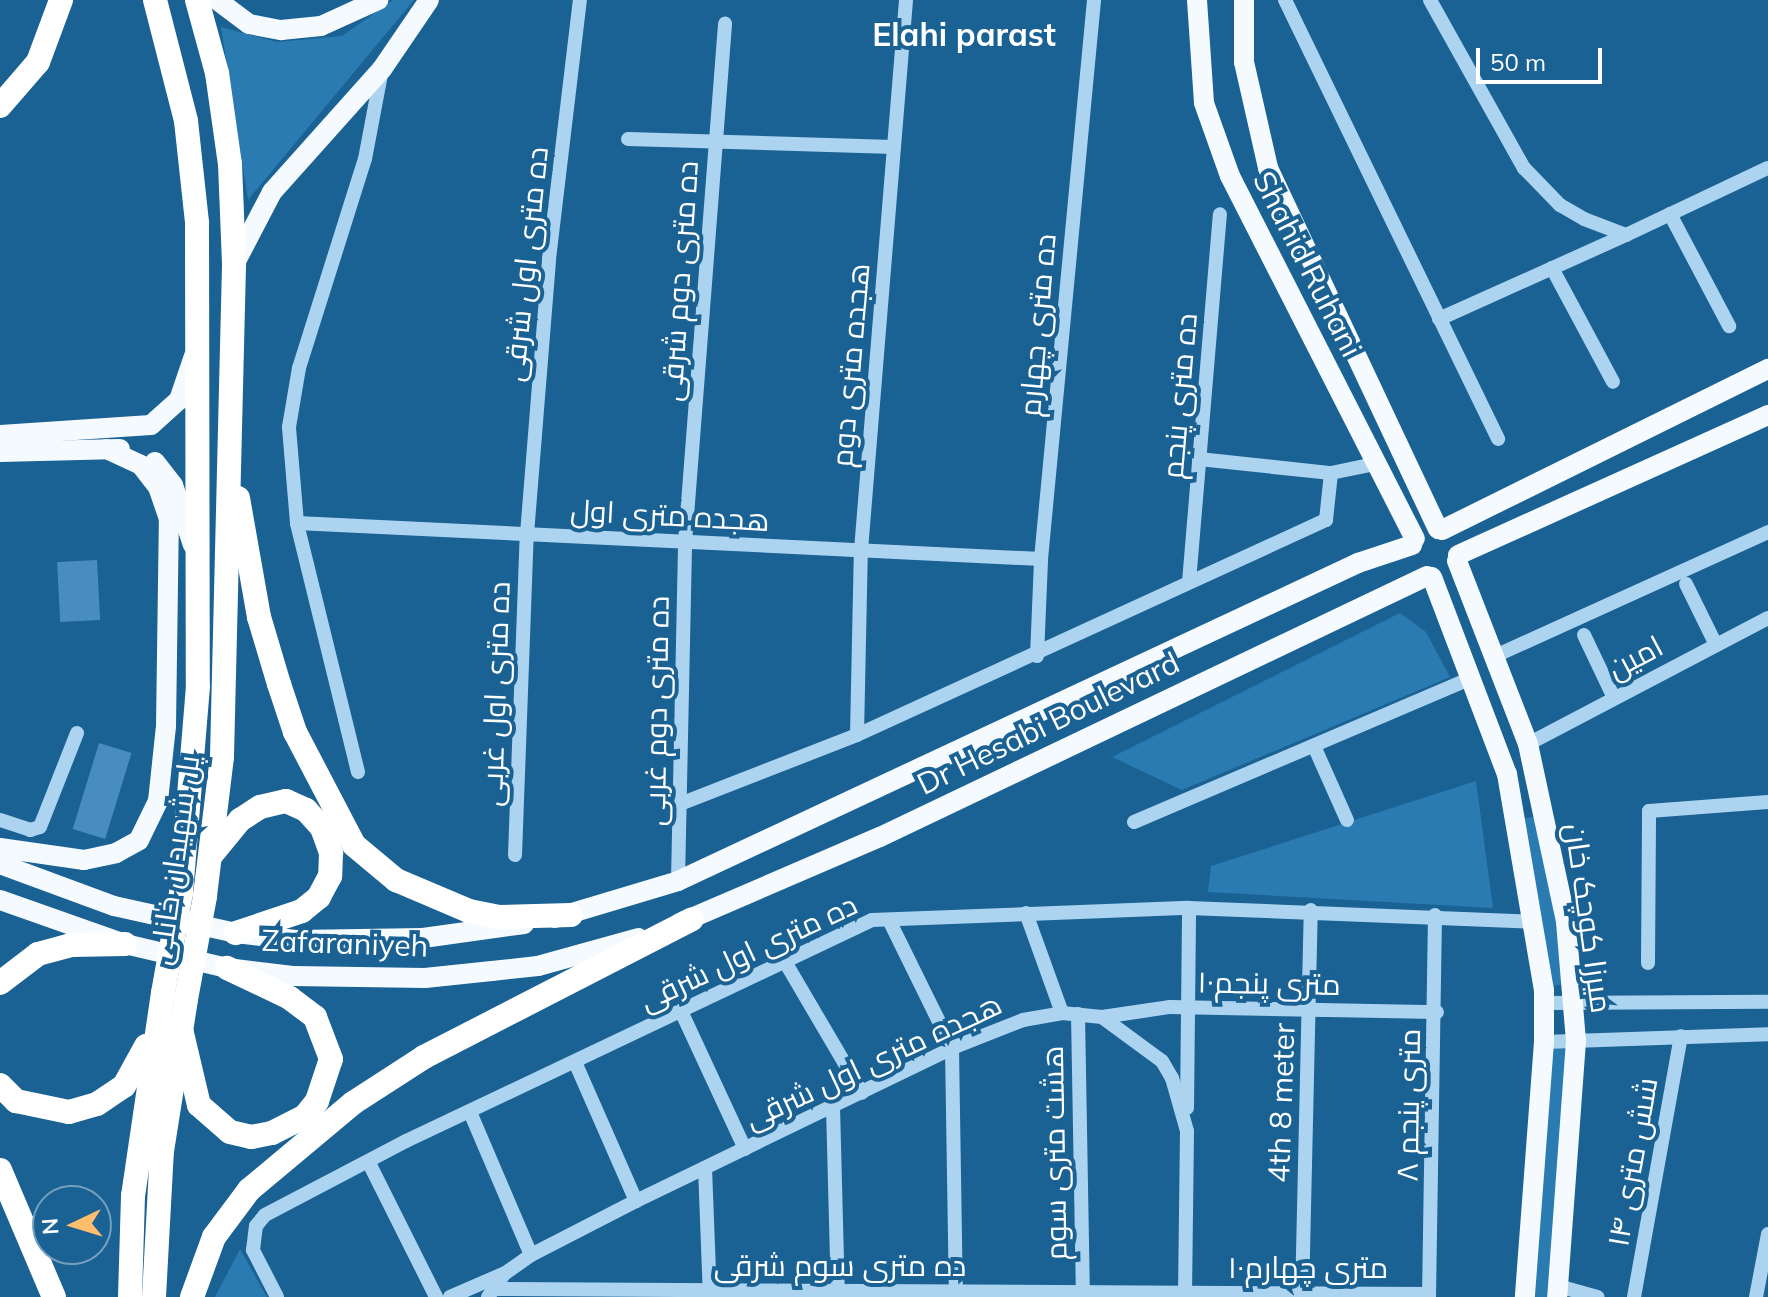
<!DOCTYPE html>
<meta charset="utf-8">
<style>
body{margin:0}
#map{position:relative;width:1768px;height:1297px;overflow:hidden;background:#1a6194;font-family:Mulish,Cairo,sans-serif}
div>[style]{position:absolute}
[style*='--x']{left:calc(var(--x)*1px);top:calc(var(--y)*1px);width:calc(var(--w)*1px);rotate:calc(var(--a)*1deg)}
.green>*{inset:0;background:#2a7bb1;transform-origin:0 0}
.building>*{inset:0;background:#478dbd;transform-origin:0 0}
.minor>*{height:14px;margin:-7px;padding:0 7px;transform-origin:7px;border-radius:7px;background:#acd4f0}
.major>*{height:20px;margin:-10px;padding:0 10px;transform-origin:10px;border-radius:10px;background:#f5faff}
.highway>*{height:24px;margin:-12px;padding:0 12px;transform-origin:12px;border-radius:12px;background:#fff}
.highway-bridge>*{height:24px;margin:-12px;padding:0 12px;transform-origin:12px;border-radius:12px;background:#fff}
span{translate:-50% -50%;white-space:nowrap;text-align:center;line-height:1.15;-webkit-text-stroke:8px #1a6194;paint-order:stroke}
.street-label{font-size:30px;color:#fff}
.neighbourhood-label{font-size:32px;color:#fff;font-weight:700}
.north{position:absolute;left:32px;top:1185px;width:80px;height:80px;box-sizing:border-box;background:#1a6194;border:2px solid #76a0bf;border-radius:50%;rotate:266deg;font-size:22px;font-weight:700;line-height:32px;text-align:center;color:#fff}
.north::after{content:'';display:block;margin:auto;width:28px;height:36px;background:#ffbe6b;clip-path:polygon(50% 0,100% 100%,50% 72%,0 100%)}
.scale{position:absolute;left:1476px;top:48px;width:126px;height:36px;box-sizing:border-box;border:4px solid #fff;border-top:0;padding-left:10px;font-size:24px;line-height:28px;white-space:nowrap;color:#fff;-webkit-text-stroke:6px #1a6194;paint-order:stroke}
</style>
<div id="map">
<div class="green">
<i style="clip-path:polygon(393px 0,414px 0,248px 200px,221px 27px,277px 42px,342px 36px)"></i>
<i style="clip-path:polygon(1400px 613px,1426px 632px,1450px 677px,1182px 790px,1112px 757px)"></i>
<i style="clip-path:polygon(1476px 781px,1493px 908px,1208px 892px,1211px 866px)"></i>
<i style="left:1538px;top:816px;width:170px;height:22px;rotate:80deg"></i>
<i style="clip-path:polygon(1570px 1046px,1548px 1297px,1528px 1297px,1544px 1049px)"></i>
<i style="clip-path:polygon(240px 1249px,267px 1297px,215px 1297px)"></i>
</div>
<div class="building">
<i style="left:97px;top:560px;width:60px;height:40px;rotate:87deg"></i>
<i style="left:99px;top:743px;width:34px;height:90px;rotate:17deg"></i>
</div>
<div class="minor">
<i style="--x:1285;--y:0;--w:488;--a:64.1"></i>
<i style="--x:1430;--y:0;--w:193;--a:60.8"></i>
<i style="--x:1524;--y:168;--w:52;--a:45.8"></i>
<i style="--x:1560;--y:205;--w:28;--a:30"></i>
<i style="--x:1584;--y:219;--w:45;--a:20.9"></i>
<i style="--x:1626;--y:235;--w:157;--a:-25.3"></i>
<i style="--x:628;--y:139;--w:266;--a:1.7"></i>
<i style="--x:1670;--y:214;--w:127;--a:62.2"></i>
<i style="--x:1552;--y:268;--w:129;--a:61.8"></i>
<i style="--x:1439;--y:319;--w:205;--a:-24.2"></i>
<i style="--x:1199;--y:459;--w:133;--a:6.1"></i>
<i style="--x:1331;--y:473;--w:45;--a:-11.6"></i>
<i style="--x:297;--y:523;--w:745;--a:2.77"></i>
<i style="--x:1189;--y:582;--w:369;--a:-85.2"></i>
<i style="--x:1686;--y:584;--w:66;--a:63.8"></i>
<i style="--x:1584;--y:635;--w:70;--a:64.5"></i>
<i style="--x:1037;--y:656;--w:97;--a:-87.6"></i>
<i style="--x:1041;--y:559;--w:562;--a:-84.58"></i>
<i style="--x:1495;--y:656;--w:300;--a:-24.4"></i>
<i style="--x:857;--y:735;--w:185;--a:-88.8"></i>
<i style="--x:861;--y:550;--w:552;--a:-85.32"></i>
<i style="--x:1528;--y:744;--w:271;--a:-27.7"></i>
<i style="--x:1314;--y:746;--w:81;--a:66"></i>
<i style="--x:358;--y:772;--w:256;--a:-103.8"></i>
<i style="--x:297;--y:523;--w:96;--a:-94.8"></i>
<i style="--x:289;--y:427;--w:60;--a:-80.4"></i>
<i style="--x:299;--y:368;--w:219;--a:-72.5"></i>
<i style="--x:365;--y:159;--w:92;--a:-79.3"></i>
<i style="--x:680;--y:804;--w:190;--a:-21.3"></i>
<i style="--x:857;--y:735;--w:516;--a:-24.63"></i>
<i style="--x:1326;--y:520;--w:47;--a:-83.9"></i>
<i style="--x:0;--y:820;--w:32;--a:18"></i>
<i style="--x:30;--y:830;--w:10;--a:-17"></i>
<i style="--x:40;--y:827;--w:101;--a:-68.5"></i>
<i style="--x:1134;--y:822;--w:365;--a:-23.1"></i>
<i style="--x:515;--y:855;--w:321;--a:-87.9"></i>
<i style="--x:527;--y:534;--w:276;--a:-85.4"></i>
<i style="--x:549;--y:259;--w:261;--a:-83.2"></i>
<i style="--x:678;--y:881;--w:339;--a:-88.8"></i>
<i style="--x:685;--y:542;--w:520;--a:-85.58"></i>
<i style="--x:1026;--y:913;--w:106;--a:70.2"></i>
<i style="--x:889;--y:920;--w:143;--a:63.8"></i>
<i style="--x:952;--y:1048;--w:249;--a:89.1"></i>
<i style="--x:784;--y:960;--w:154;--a:59.6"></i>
<i style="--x:1648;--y:963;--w:152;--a:-89.6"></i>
<i style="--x:1649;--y:811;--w:119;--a:-4.3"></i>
<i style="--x:1544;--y:1003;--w:224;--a:-0.3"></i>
<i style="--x:681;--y:1011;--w:152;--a:65.1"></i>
<i style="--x:1078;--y:1014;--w:283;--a:89"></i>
<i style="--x:1102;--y:1017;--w:69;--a:-8.4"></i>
<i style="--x:1170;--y:1007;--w:267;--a:1.1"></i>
<i style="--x:1544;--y:1042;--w:224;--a:-2"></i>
<i style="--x:575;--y:1062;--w:152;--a:66.3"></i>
<i style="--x:833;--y:1107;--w:190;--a:88.5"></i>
<i style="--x:1187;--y:1108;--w:200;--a:-89.4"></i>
<i style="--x:470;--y:1112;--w:155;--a:66.9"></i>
<i style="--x:369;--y:1163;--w:150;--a:63.4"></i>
<i style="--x:705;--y:1168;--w:129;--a:87.8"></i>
<i style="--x:1558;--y:1286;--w:41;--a:15.4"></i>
<i style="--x:494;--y:1289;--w:935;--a:0.31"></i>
<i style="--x:277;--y:1297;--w:53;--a:-117.1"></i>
<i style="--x:253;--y:1250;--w:24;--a:-83"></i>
<i style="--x:256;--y:1226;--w:14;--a:-51"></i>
<i style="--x:265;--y:1215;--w:159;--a:-27.7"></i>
<i style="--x:406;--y:1141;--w:516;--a:-25.37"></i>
<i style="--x:872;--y:920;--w:317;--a:-2.2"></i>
<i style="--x:1189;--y:908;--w:344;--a:2.3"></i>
<i style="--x:450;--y:1297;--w:58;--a:-23.5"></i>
<i style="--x:488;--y:1297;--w:28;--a:-55"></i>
<i style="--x:504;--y:1274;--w:33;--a:-35"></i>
<i style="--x:531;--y:1255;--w:118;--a:-27.2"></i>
<i style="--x:636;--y:1201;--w:351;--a:-25.8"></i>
<i style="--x:952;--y:1048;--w:76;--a:-21.5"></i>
<i style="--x:1023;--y:1020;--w:40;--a:-10"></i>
<i style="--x:1062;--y:1013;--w:40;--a:5.7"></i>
<i style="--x:1102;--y:1017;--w:74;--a:36.3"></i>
<i style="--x:1162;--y:1061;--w:20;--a:60"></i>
<i style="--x:1172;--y:1078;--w:55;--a:74.2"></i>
<i style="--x:1187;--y:1131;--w:166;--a:90.7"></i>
<i style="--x:1302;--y:1297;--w:387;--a:-88.7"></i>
<i style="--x:1429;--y:1297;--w:382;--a:-89.1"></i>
<i style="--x:1634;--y:1297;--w:265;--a:-79.8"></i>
<i style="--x:1756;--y:1297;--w:64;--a:-79.2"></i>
</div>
<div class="major">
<i style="--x:217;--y:0;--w:40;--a:37"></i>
<i style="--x:249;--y:24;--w:33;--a:11"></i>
<i style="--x:281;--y:30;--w:40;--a:-5.7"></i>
<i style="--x:321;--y:26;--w:63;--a:-24.5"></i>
<i style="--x:1197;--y:0;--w:103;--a:86.1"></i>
<i style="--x:1204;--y:103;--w:77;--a:70.4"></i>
<i style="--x:1230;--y:176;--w:407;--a:63"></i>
<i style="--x:1244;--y:0;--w:62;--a:90"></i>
<i style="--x:1244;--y:62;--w:109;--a:77.2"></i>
<i style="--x:1268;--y:168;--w:399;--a:64.8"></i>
<i style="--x:234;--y:265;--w:82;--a:-62.5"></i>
<i style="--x:272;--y:192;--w:165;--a:-48.2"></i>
<i style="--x:382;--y:69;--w:83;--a:-55.7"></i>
<i style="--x:0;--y:435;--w:151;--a:-3.8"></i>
<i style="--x:151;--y:425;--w:38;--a:-42"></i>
<i style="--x:179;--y:400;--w:46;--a:-71.2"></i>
<i style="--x:0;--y:452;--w:120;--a:-1.4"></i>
<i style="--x:155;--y:462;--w:29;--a:52"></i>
<i style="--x:173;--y:485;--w:63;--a:71.6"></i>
<i style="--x:1442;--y:530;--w:364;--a:-26.3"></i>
<i style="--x:1458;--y:555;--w:340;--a:-24.3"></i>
<i style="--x:1457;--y:561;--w:196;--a:68.8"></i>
<i style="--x:1528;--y:744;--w:182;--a:77.9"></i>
<i style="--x:1566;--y:922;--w:119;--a:85.2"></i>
<i style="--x:1576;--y:1041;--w:257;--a:94.2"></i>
<i style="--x:1432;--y:577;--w:211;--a:69.2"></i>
<i style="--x:1507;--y:774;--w:219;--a:80.3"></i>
<i style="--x:1544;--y:990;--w:52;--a:90"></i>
<i style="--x:1544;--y:1042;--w:256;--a:94.3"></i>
<i style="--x:0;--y:848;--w:85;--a:8.1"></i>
<i style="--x:84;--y:860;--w:33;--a:-12"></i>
<i style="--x:116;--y:853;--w:26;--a:-29"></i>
<i style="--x:139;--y:840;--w:43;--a:-64"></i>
<i style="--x:158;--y:801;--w:75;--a:-83.9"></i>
<i style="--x:166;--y:726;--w:207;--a:-89.2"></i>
<i style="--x:169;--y:519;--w:34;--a:-109"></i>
<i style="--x:158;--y:487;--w:28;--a:-128"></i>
<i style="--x:141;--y:465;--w:38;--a:-155"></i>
<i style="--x:0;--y:864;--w:121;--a:20.2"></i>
<i style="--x:114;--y:906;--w:125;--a:12.5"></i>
<i style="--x:236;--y:933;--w:60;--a:6.7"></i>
<i style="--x:296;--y:940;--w:127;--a:-0.9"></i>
<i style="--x:423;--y:938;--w:102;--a:-7.9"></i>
<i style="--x:0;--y:900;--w:133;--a:19.4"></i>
<i style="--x:125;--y:944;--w:105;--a:13.2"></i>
<i style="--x:227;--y:968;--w:66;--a:6.9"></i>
<i style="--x:293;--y:976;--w:132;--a:0.9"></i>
<i style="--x:425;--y:978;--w:67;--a:-6"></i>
<i style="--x:492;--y:971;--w:46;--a:-6.2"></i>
<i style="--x:538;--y:966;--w:104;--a:-15.6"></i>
<i style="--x:555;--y:918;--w:128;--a:-16.7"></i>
<i style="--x:678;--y:881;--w:751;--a:-25.06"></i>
<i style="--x:1358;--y:563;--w:57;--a:-18.4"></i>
<i style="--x:680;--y:923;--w:218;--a:-23.3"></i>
<i style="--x:880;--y:837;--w:606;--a:-25.51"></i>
</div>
<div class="highway">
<i style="--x:155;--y:0;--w:125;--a:75.6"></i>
<i style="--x:186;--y:121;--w:103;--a:83.8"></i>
<i style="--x:197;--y:223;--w:463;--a:89.9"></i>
<i style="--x:198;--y:686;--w:208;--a:94.7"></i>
<i style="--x:197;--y:0;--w:76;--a:74.7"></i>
<i style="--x:217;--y:73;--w:92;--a:81.9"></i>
<i style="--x:230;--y:164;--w:101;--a:87.7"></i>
<i style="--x:234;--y:265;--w:492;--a:91.4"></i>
<i style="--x:222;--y:757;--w:140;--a:97"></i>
<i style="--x:0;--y:106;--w:58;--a:-49.2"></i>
<i style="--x:38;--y:62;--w:66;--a:-69.6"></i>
<i style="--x:238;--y:498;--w:121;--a:80"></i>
<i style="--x:259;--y:617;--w:70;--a:73.4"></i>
<i style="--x:279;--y:684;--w:51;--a:71.6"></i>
<i style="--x:295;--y:732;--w:127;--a:62.4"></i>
<i style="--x:354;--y:845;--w:55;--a:39.8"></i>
<i style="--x:396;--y:880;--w:79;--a:23"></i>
<i style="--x:469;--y:911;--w:31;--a:11"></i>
<i style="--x:499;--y:917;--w:72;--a:-1.6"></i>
<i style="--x:213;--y:853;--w:43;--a:-50.7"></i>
<i style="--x:240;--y:820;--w:24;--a:-33"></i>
<i style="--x:260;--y:807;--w:27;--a:-13"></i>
<i style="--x:286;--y:801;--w:22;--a:24"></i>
<i style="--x:306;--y:810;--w:24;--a:48"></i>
<i style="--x:322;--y:828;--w:27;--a:70"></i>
<i style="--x:331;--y:853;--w:23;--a:92"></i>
<i style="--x:330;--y:876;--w:24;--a:118"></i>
<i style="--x:319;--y:897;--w:22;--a:141"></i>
<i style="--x:302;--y:911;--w:70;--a:161.6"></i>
<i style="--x:0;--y:983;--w:48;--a:-37.3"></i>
<i style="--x:38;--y:954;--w:34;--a:-15"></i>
<i style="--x:71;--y:945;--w:54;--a:-1.1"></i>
<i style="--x:181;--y:1029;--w:78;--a:76.7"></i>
<i style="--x:199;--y:1105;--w:41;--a:41.1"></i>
<i style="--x:230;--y:1132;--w:22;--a:13"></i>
<i style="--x:251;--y:1137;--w:21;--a:-11"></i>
<i style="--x:272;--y:1133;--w:37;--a:-27"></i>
<i style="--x:305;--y:1116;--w:19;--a:-51"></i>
<i style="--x:317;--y:1101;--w:44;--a:-71.6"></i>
<i style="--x:331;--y:1059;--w:45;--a:-110.9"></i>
<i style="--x:315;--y:1017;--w:31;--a:-143"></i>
<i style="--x:290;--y:998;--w:70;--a:-154.5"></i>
<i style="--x:0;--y:1085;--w:23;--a:45"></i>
<i style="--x:16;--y:1101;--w:54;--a:11.7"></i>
<i style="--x:69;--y:1112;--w:29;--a:-16"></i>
<i style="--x:97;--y:1104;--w:32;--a:-34"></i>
<i style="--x:124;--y:1086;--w:46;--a:-61.2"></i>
<i style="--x:0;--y:1170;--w:138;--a:67"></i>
<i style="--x:130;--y:1297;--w:101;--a:-88.3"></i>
<i style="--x:133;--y:1196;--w:205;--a:-81.6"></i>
<i style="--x:154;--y:1297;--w:146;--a:-86.9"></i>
<i style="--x:162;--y:1151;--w:154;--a:-81"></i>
<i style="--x:192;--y:1297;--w:64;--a:-69.9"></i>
<i style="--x:214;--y:1237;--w:59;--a:-53.3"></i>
<i style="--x:249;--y:1190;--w:136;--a:-39.9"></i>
<i style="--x:353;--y:1103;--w:85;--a:-32.9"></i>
<i style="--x:424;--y:1057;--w:301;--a:-27.2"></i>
</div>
<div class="highway-bridge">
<i style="--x:163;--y:993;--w:102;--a:-79.8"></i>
<i style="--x:186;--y:999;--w:105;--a:-79.5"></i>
</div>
<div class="street-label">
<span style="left:525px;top:264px;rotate:-84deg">ده متری اول شرقی</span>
<span style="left:1308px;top:264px;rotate:63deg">Shahid Ruhani</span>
<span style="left:679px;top:281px;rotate:-86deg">ده متری دوم شرقی</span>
<span style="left:1037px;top:325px;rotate:-85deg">ده متری چهارم</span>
<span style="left:850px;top:365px;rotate:-85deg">هجده متری دوم</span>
<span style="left:1179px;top:396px;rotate:-85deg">ده متری پنجم</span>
<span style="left:670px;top:515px;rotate:3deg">هجده متری اول</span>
<span style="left:1635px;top:657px;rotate:-28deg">امین</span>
<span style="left:495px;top:694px;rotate:-88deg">ده متری اول غربی</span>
<span style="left:656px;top:711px;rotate:-89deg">ده متری دوم غربی</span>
<span style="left:1048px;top:723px;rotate:-26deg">Dr Hesabi Boulevard</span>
<span style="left:174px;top:860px;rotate:-82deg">پل شهیدان خانلی</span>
<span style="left:1589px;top:918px;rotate:82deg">میرزا کوچک خان</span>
<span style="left:345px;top:943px;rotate:2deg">Zafaraniyeh</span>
<span style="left:748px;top:952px;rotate:-25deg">ده متری اول شرقی</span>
<span style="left:1269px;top:983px;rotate:1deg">۱۰متری پنجم</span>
<span style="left:873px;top:1061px;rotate:-25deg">هجده متری اول شرقی</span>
<span style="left:1281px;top:1103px;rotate:-88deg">4th 8 meter</span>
<span style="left:1408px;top:1105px;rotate:-89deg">۸ متری پنجم</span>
<span style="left:1054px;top:1153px;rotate:-91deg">هشت متری سوم</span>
<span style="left:1632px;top:1162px;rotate:-80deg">شش متری ۱۴</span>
<span style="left:840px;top:1265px">ده متری سوم شرقی</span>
<span style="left:1308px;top:1267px">۱۰متری چهارم</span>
</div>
<div class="neighbourhood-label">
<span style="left:964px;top:34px">Elahi parast</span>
</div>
<div class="north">N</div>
<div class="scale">50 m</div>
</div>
